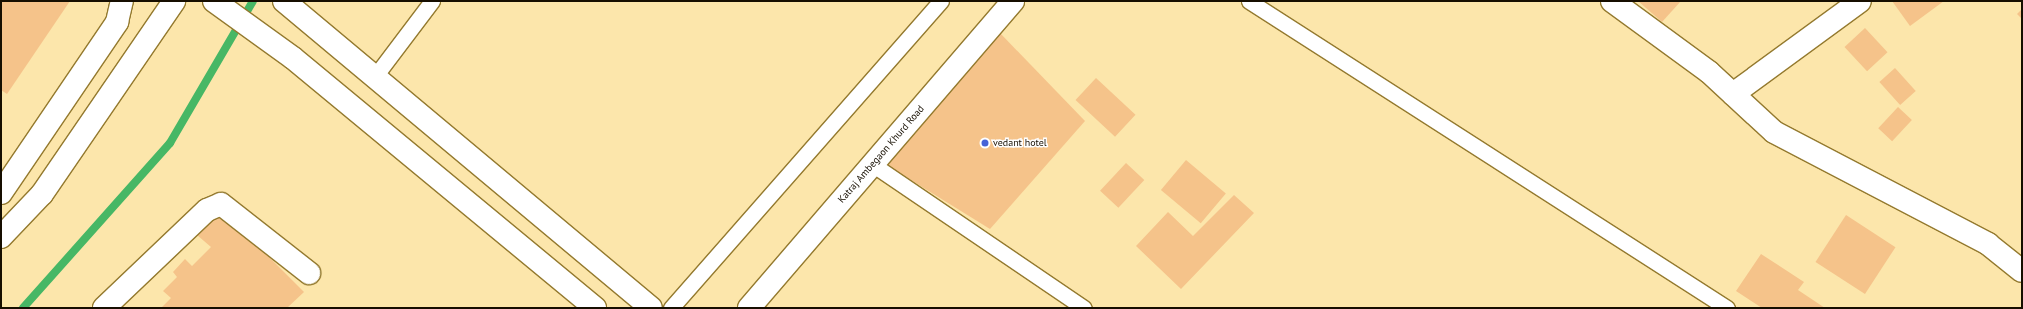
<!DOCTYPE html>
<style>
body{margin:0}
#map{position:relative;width:2023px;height:309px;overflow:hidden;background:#fce6ab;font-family:"PT Sans",sans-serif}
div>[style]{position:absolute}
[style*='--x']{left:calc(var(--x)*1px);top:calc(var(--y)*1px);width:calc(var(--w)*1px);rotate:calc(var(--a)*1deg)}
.stream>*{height:8px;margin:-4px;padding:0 4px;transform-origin:4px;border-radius:4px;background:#47b765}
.building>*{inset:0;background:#f5c38a;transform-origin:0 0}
.roads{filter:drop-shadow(1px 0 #947a2f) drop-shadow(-1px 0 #947a2f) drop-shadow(0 1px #947a2f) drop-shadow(0 -1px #947a2f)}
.service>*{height:15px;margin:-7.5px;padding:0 7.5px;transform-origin:7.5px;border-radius:7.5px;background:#fff}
.minor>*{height:22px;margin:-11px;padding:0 11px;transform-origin:11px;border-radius:11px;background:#fff}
.tertiary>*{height:22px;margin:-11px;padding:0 11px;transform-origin:11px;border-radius:11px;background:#fff}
.dots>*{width:11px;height:11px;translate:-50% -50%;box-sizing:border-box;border:2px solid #fff;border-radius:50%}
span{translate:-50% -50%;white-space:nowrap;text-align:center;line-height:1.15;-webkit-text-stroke:3px #fff;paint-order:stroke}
.poi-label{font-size:10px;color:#160e00}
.left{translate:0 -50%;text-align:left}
.street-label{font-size:10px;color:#160e00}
.frame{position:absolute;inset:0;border:2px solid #160e00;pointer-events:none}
</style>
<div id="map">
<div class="stream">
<i style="--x:23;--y:308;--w:221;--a:-48.3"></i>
<i style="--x:170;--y:143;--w:164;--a:-59.7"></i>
</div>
<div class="building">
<i style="clip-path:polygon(1px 1px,70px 1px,7px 94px,1px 90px)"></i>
<i style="clip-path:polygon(1638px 1px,1681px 1px,1662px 22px)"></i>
<i style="clip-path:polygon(1892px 1px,1944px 1px,1910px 26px)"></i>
<i style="clip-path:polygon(2022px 9px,2022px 19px,2017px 14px)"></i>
<i style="left:1865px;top:28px;width:33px;height:28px;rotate:47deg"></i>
<i style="clip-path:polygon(1000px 33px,1085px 121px,990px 229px,885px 164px)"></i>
<i style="left:1895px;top:68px;width:31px;height:21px;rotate:48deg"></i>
<i style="left:1096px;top:78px;width:54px;height:30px;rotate:43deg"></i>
<i style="left:1898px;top:107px;width:19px;height:29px;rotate:43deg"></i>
<i style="left:1186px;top:160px;width:52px;height:39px;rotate:40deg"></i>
<i style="left:1126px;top:163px;width:25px;height:38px;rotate:43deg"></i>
<i style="clip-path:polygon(1234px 195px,1254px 213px,1181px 289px,1136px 246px,1168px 212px,1193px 236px)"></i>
<i style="clip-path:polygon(222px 210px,304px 292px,287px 308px,161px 308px,171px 298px,163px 291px,177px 277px,173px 272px,185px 259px,192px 266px,211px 247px,197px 235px)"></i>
<i style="left:1846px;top:215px;width:59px;height:56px;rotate:33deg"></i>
<i style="clip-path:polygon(1761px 254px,1804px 282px,1798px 290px,1825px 308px,1762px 308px,1736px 291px)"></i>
</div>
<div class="roads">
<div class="service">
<i style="--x:1249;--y:1;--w:568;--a:32.71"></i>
<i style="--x:376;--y:75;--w:93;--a:-52.9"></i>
<i style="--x:872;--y:164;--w:256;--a:34.2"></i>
<i style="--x:671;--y:308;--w:409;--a:-48.7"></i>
</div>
<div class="minor">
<i style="--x:214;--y:1;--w:97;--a:35.8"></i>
<i style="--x:293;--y:58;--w:392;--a:39.6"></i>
<i style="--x:284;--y:1;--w:478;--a:39.9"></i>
<i style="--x:1612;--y:1;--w:120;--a:36.2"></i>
<i style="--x:1709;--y:72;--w:88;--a:42.7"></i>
<i style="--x:1774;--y:132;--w:242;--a:27.6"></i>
<i style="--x:1988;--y:244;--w:43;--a:38.5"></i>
<i style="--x:1733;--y:94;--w:157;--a:-36.2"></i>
<i style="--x:1;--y:193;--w:207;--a:-55.8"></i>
<i style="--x:117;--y:22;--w:22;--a:-77"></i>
<i style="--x:1;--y:237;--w:59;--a:-46.4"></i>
<i style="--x:42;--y:194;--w:234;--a:-55.6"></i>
<i style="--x:104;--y:308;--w:142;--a:-43.6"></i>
<i style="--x:207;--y:210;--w:15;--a:-23"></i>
<i style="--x:221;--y:204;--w:112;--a:38.1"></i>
</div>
<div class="tertiary">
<i style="--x:749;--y:308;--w:405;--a:-49.3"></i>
</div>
</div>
<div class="dots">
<i style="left:985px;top:143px;background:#4662d6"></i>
</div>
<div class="poi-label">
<span class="left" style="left:993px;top:143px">vedant hotel</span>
</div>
<div class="street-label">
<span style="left:881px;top:154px;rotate:-49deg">Katraj Ambegaon Khurd Road</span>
</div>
<div class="frame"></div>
</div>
